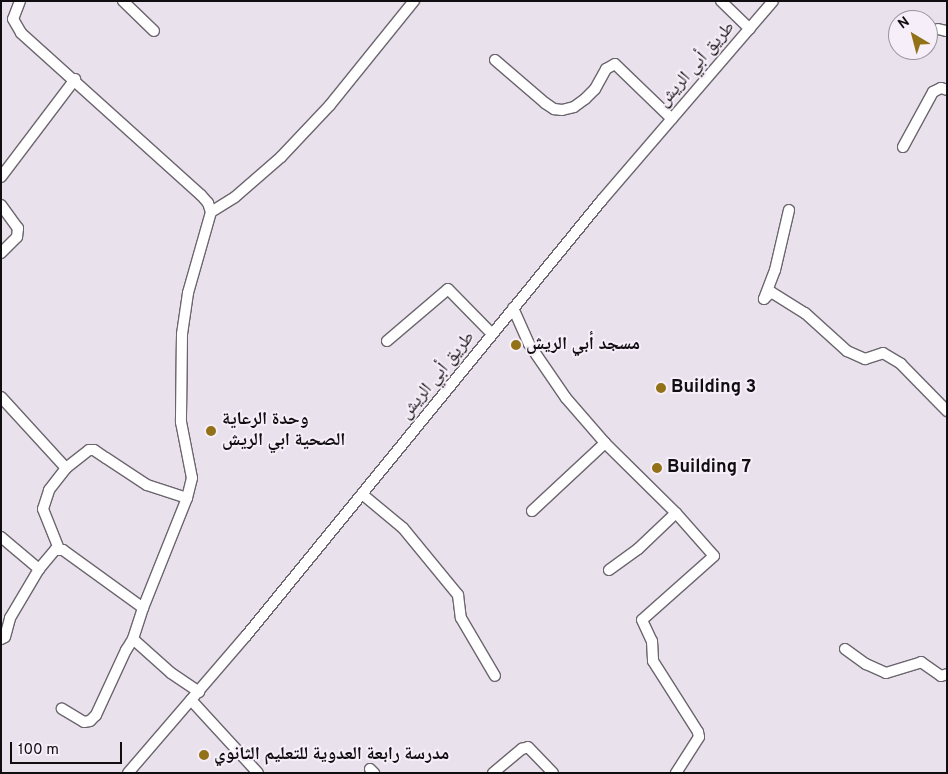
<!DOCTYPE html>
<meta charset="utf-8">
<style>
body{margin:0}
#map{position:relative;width:948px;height:774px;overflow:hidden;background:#e9e1eb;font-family:Overpass,"Noto Naskh Arabic",sans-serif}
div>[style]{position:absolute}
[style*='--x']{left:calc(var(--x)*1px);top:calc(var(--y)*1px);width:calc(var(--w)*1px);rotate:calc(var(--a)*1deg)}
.roads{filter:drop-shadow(1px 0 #6c656e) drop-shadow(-1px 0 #6c656e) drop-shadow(0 1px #6c656e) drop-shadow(0 -1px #6c656e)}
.minor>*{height:10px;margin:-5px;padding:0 5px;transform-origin:5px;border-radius:5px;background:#fff}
.dots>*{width:14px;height:14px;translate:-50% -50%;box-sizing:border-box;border:2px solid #f6eef8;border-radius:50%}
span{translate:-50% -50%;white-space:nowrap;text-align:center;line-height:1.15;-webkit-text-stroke:4px #f6eef8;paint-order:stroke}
.street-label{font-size:18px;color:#100e11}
.poi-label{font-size:18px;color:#100e11;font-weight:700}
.left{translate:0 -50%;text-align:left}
.frame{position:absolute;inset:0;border:2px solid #100e11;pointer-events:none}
.north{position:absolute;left:888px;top:10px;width:50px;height:50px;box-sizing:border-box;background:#f6eef8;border:1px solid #9a949c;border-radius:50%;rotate:323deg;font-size:14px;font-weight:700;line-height:20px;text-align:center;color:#100e11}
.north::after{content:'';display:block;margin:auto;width:18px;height:22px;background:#927118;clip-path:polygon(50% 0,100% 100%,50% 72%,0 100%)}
.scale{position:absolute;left:10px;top:742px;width:112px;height:22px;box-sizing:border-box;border:2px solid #100e11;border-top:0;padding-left:6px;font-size:15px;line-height:18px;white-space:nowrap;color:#100e11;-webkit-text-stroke:4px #f6eef8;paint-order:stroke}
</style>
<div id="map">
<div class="roads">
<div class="minor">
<i style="--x:20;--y:1;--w:19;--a:111"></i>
<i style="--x:13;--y:19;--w:16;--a:60"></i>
<i style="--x:21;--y:33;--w:242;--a:42"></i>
<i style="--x:201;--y:195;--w:11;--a:49"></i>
<i style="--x:208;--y:203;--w:9;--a:72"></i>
<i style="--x:211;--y:212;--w:84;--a:105.9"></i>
<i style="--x:188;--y:293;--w:41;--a:98.3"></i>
<i style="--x:182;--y:334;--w:88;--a:90.7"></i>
<i style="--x:181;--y:422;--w:57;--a:78.9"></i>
<i style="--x:192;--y:478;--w:21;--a:104"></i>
<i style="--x:187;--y:498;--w:118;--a:111.8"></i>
<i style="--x:143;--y:608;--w:33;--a:108"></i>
<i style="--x:133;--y:639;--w:13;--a:122"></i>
<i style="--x:126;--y:650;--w:72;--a:114.8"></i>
<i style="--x:96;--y:715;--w:8;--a:135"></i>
<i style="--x:90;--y:721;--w:6;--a:171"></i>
<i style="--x:84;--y:722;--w:26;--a:-149"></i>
<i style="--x:123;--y:1;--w:43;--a:44.1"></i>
<i style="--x:721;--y:1;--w:40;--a:44"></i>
<i style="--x:938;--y:29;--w:9;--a:13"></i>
<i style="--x:495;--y:60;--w:66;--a:40.7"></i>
<i style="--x:545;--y:103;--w:11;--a:34"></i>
<i style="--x:554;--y:109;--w:8;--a:7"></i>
<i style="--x:562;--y:110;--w:12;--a:-14"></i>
<i style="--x:574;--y:107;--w:14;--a:-36"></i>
<i style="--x:585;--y:99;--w:14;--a:-45"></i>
<i style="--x:595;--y:89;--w:23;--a:-61"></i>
<i style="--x:606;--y:69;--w:10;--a:-29"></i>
<i style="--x:615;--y:64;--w:79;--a:44"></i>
<i style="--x:903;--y:147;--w:63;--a:-61.4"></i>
<i style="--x:933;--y:92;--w:9;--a:-27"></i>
<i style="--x:941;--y:88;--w:6;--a:18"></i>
<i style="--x:1;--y:177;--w:123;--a:-52.9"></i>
<i style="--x:1;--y:205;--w:29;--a:54"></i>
<i style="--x:18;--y:228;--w:9;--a:96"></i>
<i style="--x:17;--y:237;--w:23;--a:135"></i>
<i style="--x:789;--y:210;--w:62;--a:103.1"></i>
<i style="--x:775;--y:270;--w:31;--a:111"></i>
<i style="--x:764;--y:299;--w:10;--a:-45"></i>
<i style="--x:771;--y:292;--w:40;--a:32"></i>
<i style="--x:805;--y:313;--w:57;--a:42.1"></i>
<i style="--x:847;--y:351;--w:20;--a:24"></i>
<i style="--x:865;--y:359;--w:19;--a:-18"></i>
<i style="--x:883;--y:353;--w:21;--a:31"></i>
<i style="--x:901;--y:364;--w:66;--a:45.6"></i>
<i style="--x:211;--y:212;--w:28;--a:-32"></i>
<i style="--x:235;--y:197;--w:61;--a:-41"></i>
<i style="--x:281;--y:157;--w:71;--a:-46.7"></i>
<i style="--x:330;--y:105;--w:134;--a:-51.1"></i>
<i style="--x:513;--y:308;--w:39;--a:66"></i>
<i style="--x:529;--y:344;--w:65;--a:55.6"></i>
<i style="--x:566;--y:398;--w:60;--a:49.1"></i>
<i style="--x:605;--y:443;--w:100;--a:44.6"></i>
<i style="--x:676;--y:513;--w:57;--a:48.5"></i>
<i style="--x:714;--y:556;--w:96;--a:138.4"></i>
<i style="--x:642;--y:620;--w:23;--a:65"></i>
<i style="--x:652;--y:641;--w:20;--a:87"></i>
<i style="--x:653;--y:661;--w:84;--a:57.6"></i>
<i style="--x:698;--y:732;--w:5;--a:79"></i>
<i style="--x:699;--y:737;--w:43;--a:122.6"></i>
<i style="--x:387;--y:341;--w:80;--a:-40.4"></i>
<i style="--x:448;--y:289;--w:63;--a:45.6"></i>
<i style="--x:1;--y:397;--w:96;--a:47.5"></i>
<i style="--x:362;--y:494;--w:53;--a:39.7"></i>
<i style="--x:403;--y:528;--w:87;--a:50.6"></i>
<i style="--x:458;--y:595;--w:23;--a:83"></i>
<i style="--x:461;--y:618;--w:67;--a:59.6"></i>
<i style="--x:532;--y:511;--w:100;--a:-43"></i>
<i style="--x:1;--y:537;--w:50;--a:40.1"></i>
<i style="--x:59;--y:549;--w:43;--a:-111.8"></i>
<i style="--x:43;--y:509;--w:20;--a:-72"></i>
<i style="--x:49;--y:490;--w:28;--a:-52"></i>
<i style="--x:66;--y:468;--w:29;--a:-38"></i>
<i style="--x:89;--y:450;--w:5;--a:0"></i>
<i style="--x:94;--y:450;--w:14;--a:34"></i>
<i style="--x:106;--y:458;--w:49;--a:33.4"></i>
<i style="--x:147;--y:485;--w:42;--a:18"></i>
<i style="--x:609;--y:570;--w:36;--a:-36"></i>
<i style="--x:638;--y:549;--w:52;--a:-43.5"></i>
<i style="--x:1;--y:639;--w:4;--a:-27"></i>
<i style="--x:5;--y:637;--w:20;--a:-75"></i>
<i style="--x:10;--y:618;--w:57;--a:-59.4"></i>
<i style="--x:39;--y:569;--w:25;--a:-50"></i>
<i style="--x:55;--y:550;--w:8;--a:0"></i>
<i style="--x:63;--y:550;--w:99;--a:35.9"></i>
<i style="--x:133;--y:639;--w:51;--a:41.8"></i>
<i style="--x:171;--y:673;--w:34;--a:34"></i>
<i style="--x:845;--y:649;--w:26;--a:36"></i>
<i style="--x:866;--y:664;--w:22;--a:24"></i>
<i style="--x:886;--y:673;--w:37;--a:-17"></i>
<i style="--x:921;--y:662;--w:24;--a:35"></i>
<i style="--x:941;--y:676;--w:6;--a:-18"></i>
<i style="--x:191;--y:700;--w:99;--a:47.5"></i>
<i style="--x:370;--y:769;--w:6;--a:45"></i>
<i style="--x:128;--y:773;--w:181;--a:-49.3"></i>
<i style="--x:246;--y:636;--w:563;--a:-50.77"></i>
<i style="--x:602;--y:200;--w:262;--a:-49.3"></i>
<i style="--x:493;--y:773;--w:38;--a:-40"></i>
<i style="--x:522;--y:749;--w:6;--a:-18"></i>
<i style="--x:528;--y:747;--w:36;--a:46"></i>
</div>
</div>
<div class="dots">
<i style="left:516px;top:345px;background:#927118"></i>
<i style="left:661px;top:388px;background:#927118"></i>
<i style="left:211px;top:431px;background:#927118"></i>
<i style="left:657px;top:468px;background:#927118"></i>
<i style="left:204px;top:755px;background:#927118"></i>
</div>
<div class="street-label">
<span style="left:697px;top:65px;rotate:-49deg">طريق أبي الريش</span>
<span style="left:438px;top:376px;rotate:-51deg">طريق أبي الريش</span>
</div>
<div class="poi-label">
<span class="left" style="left:526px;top:345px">مسجد أبي الريش</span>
<span class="left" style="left:671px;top:388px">Building 3</span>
<span class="left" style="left:222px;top:431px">وحدة الرعاية<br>الصحية ابي الريش</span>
<span class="left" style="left:667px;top:468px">Building 7</span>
<span class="left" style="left:214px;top:755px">مدرسة رابعة العدوية للتعليم الثانوي</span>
</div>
<div class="frame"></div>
<div class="north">N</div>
<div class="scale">100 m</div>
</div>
